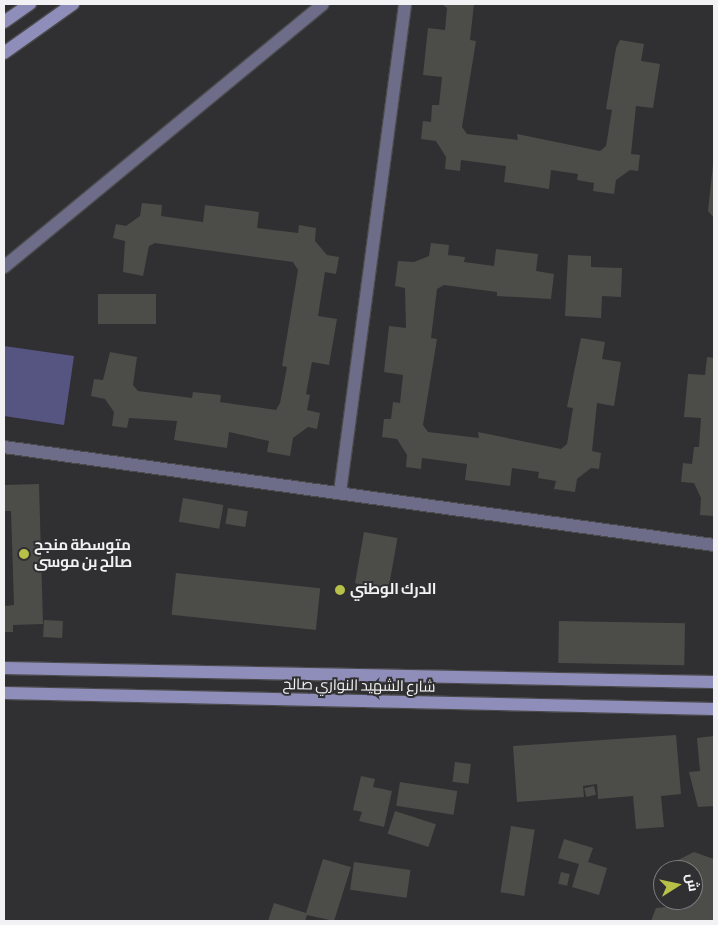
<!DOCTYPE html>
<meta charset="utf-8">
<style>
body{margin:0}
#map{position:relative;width:718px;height:925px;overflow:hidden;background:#303032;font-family:"Alegreya Sans",Cairo,sans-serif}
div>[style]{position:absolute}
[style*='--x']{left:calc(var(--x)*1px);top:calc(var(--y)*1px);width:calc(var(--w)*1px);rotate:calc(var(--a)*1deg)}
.green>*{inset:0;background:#565480}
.building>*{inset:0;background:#4c4c49;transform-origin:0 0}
.roads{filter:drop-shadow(1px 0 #4b4b4d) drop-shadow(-1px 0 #4b4b4d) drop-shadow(0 1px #4b4b4d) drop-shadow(0 -1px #4b4b4d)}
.street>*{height:12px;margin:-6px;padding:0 6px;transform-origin:6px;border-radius:6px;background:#6d6d89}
.secondary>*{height:12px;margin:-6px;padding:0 6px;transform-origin:6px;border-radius:6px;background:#8f8ebb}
.dots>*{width:14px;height:14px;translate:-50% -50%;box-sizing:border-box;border:2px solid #303032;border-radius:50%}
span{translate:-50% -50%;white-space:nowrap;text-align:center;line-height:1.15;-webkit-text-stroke:4px #303032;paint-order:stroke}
.poi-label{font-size:15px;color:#f2f2f4;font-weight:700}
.left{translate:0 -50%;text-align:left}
.street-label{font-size:15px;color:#f2f2f4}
.frame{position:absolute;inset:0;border:5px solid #f2f2f4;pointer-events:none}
.north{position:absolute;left:653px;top:860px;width:50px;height:50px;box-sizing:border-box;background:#303032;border:1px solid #7e7e80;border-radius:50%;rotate:80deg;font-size:14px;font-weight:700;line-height:20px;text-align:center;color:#f2f2f4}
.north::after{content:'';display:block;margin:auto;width:18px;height:22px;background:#b7c148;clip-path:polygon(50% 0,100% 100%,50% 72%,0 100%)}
</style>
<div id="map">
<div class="green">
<i style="clip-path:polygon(4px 346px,74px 356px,64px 425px,4px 416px)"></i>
</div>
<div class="building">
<i style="clip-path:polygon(442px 4px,474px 4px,470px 40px,476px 41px,462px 127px,467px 134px,518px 140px,517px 134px,600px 151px,606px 146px,612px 110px,606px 109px,616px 48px,620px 40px,644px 44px,641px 61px,660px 64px,653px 108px,636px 106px,631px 154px,640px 155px,638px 171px,630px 170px,616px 180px,614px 194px,593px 191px,594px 183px,577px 180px,578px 174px,551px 170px,549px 189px,504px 182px,506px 166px,461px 160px,460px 171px,445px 169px,446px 157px,436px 141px,421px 139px,423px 121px,431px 122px,432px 105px,439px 105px,442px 77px,423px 75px,428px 28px,445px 30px,447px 8px)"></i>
<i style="clip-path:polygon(713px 165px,714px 165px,714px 218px,708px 211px)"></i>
<i style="clip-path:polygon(142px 203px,162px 205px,161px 216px,203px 222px,205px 205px,259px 212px,257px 228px,298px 233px,299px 225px,316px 228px,315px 241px,327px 255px,339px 257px,336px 274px,325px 272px,318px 316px,337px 319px,329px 365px,312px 362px,306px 394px,310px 395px,307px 410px,320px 413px,317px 429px,308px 427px,293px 438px,290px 456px,267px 452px,269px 441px,229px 432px,227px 448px,174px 440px,177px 421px,129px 418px,127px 428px,112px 426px,114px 412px,105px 399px,91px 396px,94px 379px,103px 380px,110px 352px,137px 357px,133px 385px,138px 391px,192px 398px,193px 392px,221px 395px,220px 402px,276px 410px,280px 403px,287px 367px,282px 366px,298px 270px,293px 262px,155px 243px,149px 246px,143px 276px,123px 272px,125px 241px,113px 238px,116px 224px,126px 226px,140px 216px)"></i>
<i style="clip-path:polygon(431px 243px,449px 245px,448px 255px,465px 257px,464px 262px,494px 266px,496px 249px,538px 254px,536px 271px,554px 274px,551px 299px,497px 296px,497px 292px,444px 285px,437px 289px,431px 338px,437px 339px,423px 425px,428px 432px,479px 438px,478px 432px,561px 449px,567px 444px,573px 408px,567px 407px,581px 338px,605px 342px,602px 359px,621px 362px,614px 406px,597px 403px,592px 451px,601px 453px,599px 469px,591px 468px,577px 479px,575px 492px,554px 489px,556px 481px,538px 478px,539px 472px,512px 468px,510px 486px,465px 480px,467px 464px,422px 458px,421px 469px,406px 467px,407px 455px,397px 439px,382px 437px,384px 419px,391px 419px,393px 402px,400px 403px,403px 375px,384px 372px,389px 326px,406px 328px,405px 288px,395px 286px,398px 261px,414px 262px,429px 256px)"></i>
<i style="clip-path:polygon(568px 255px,591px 256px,591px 267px,622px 268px,621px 297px,602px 296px,601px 318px,565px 316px)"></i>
<i style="left:98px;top:294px;width:58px;height:30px"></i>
<i style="clip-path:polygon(707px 357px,714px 358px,714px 516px,700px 515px,701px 498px,694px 483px,681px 482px,683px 463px,692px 464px,694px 447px,699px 447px,701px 418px,684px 417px,688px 374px,705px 375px)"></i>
<i style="clip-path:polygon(39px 484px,43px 624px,13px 625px,13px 632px,4px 632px,4px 606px,14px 605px,11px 511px,4px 511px,4px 485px)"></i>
<i style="left:183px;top:498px;width:41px;height:24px;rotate:10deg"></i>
<i style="left:228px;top:508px;width:20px;height:16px;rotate:9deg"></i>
<i style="left:364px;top:532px;width:34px;height:52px;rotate:10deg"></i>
<i style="left:176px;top:573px;width:145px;height:42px;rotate:6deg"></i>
<i style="left:44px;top:620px;width:19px;height:17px;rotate:3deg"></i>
<i style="left:559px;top:621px;width:126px;height:42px;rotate:1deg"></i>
<i style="clip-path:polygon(676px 735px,681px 794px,661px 796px,664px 827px,636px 829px,633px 796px,598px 799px,597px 784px,583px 786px,584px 797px,517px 802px,513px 746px)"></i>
<i style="clip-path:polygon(714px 736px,714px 806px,698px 807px,689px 772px,700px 771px,697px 738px)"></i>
<i style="left:455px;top:762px;width:16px;height:20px;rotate:7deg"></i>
<i style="clip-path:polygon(361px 776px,375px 779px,373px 787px,392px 791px,384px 827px,359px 821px,362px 812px,353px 810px)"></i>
<i style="left:400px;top:782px;width:58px;height:24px;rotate:9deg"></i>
<i style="left:594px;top:786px;width:9px;height:10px;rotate:77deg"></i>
<i style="left:395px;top:811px;width:43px;height:24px;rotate:18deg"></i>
<i style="left:511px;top:826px;width:24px;height:67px;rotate:9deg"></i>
<i style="clip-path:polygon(564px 839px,593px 848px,588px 862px,607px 868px,599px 895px,572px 887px,579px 864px,558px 858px)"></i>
<i style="clip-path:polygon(694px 852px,714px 859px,714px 921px,651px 921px,656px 908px,666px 907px,667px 900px,693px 900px,693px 870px,673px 870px,676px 861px)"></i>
<i style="clip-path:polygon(323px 859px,351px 867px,334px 921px,307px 915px,305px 921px,268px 921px,274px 903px,306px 913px)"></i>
<i style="left:354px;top:862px;width:57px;height:28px;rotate:8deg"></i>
<i style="left:561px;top:872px;width:9px;height:12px;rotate:13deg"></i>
</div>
<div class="roads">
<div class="street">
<i style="--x:4;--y:267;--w:413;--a:-39.5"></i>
<i style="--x:4;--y:447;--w:717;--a:7.86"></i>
<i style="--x:340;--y:492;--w:492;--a:-82.4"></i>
</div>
<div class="secondary">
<i style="--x:4;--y:22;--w:32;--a:-35"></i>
<i style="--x:4;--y:53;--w:85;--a:-35.4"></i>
<i style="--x:4;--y:668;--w:710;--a:1.13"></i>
<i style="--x:4;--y:693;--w:710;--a:1.29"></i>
</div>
</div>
<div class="dots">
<i style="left:24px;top:554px;background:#b7c148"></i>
<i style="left:340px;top:590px;background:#b7c148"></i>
</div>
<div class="poi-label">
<span class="left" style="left:34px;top:554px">متوسطة منجح<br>صالح بن موسى</span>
<span class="left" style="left:350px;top:590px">الدرك الوطني</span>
</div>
<div class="street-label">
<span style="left:359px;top:686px;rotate:1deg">شارع الشهيد النواري صالح</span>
</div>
<div class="frame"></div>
<div class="north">ش</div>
</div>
